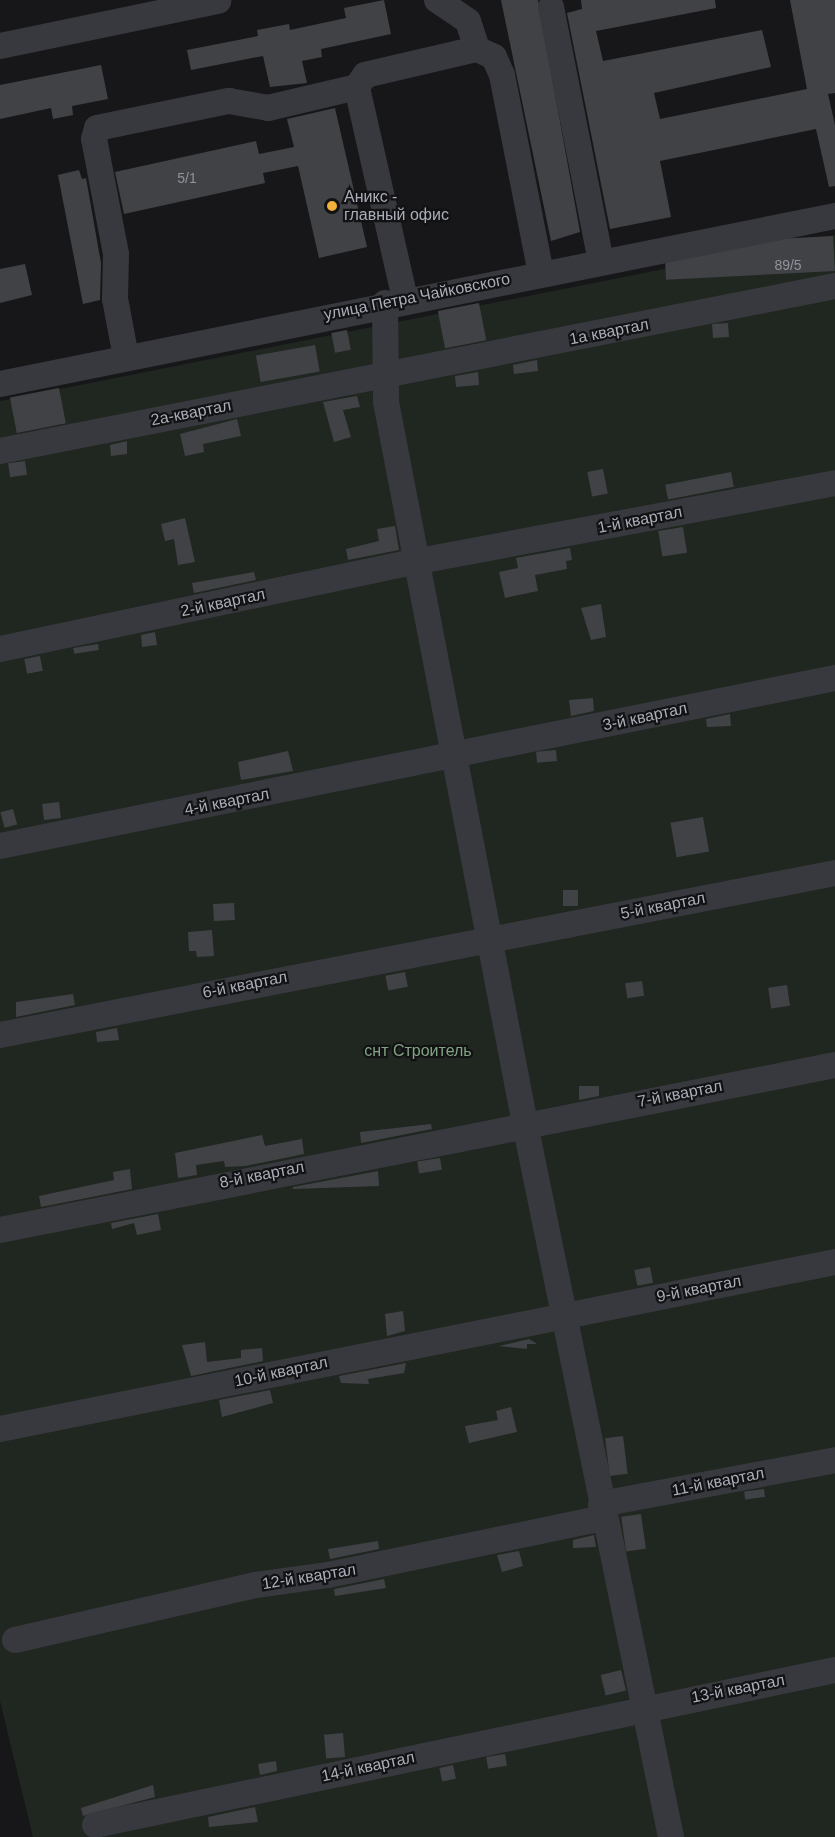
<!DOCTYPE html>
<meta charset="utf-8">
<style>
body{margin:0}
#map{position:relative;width:835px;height:1837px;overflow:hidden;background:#171719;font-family:Helvetica,sans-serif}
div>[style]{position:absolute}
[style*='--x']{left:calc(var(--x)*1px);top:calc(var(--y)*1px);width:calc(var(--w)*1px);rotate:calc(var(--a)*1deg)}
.green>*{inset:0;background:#1f2720}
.building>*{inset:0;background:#414246;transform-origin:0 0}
.minor>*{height:26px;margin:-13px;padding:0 13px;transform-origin:13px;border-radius:13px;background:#38393e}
.dots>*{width:16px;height:16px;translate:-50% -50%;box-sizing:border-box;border:3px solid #121214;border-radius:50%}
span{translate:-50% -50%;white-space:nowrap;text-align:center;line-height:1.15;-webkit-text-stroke:4.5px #121214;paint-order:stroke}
.number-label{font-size:14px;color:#90939c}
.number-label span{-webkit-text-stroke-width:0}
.poi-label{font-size:16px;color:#aaaeb9}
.left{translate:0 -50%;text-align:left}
.street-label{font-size:16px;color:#aaaeb9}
.park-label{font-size:16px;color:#81a483}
</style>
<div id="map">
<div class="green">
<i style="clip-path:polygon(835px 235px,835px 1837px,33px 1837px,0 1701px,0 401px)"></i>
</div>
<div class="building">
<i style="clip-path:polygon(384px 0,391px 34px,321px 49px,322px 57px,302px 61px,307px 83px,270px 87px,263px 56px,191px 70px,187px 50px,258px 36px,257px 30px,289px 24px,290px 30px,346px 18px,344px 8px)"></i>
<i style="clip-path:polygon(501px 0,538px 0,580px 232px,551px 241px)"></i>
<i style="clip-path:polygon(581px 0,715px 0,716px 8px,596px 31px,603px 61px,762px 30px,771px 67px,654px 93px,660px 119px,807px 89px,790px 0,835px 0,835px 93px,828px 94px,835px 125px,835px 186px,829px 187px,816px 129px,660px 161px,671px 217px,610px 229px,567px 13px,582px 9px)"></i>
<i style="clip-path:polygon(101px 65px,108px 99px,72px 106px,73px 115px,53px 119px,51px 108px,0 119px,0 85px)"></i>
<i style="clip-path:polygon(335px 108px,367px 247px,319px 258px,298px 166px,263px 173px,265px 183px,124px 214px,115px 172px,256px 141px,259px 154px,294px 147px,287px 119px)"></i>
<i style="clip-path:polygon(79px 170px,82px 179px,86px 178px,101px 263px,100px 300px,83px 304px,58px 175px)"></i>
<i style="left:833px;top:236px;width:35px;height:169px;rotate:87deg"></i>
<i style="clip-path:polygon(25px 264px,32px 295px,0 303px,0 269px)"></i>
<i style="left:479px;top:303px;width:38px;height:42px;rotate:79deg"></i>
<i style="left:728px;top:323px;width:14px;height:16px;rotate:86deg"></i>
<i style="left:347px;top:330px;width:20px;height:16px;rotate:79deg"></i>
<i style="left:315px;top:345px;width:27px;height:60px;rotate:80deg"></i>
<i style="clip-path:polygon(537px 360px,538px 371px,514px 374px,513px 365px)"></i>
<i style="clip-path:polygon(478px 372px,479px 385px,456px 387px,455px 376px)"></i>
<i style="left:59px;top:388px;width:36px;height:50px;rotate:79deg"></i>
<i style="clip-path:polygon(357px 396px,360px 407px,343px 410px,351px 437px,334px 442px,323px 402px)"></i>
<i style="clip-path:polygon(237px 419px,241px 436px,203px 444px,204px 452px,185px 456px,180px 434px)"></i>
<i style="clip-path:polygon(127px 441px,127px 454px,111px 456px,110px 445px)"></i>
<i style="left:25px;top:461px;width:14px;height:17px;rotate:82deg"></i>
<i style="left:603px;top:469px;width:25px;height:16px;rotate:79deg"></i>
<i style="left:731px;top:472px;width:15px;height:67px;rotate:79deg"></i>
<i style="clip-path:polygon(185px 518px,195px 562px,178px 565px,174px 539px,165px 541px,161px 524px)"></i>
<i style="clip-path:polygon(395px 526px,399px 550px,348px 560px,346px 549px,379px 541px,377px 529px)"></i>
<i style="left:683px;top:527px;width:26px;height:25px;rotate:81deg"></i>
<i style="clip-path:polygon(570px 548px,572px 560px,566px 561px,567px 569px,535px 575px,538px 591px,505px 598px,499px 572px,518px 568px,516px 558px)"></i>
<i style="clip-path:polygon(254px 572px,256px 580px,194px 593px,192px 583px)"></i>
<i style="clip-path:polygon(601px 604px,606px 637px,591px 640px,581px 608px)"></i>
<i style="clip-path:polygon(155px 632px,157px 645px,142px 647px,141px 635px)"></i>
<i style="left:98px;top:644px;width:6px;height:25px;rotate:81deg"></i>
<i style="left:40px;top:656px;width:15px;height:16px;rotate:79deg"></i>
<i style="clip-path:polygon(593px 698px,594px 711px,571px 716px,569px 700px)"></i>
<i style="clip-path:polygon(730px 714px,731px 726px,707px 727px,706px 719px)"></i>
<i style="left:556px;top:750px;width:11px;height:20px;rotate:85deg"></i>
<i style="clip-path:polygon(288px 751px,293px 771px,241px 780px,238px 762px)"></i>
<i style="left:59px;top:802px;width:16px;height:17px;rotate:83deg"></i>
<i style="left:13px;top:809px;width:16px;height:13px;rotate:75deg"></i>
<i style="left:703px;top:817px;width:35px;height:33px;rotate:80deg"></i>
<i style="left:563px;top:890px;width:15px;height:16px"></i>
<i style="left:234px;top:903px;width:17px;height:21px;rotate:87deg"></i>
<i style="clip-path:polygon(212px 930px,214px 956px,197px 957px,196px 951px,189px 951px,188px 932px)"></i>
<i style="left:405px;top:972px;width:15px;height:20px;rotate:79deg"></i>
<i style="left:642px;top:981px;width:15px;height:17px;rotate:82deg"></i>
<i style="left:787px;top:985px;width:21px;height:19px;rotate:82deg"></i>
<i style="clip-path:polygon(73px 994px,75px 1005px,16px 1017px,16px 1002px)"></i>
<i style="clip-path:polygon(117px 1028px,119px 1040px,97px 1042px,96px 1032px)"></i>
<i style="clip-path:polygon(579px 1086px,599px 1086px,599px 1096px,579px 1100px)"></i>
<i style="clip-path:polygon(431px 1124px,432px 1129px,361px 1143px,360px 1132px)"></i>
<i style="clip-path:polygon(262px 1135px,265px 1146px,302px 1139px,304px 1154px,245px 1166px,225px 1167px,224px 1161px,196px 1165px,197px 1175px,178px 1178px,175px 1153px)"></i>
<i style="left:440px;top:1158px;width:12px;height:23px;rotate:81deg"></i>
<i style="clip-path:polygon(130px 1169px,132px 1189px,41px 1207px,39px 1196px,114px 1180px,113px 1172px)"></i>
<i style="clip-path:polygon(378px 1171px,379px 1186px,293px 1189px,293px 1187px)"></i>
<i style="clip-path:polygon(158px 1214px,161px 1230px,137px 1235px,134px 1223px,112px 1229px,111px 1223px)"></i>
<i style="left:650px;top:1267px;width:16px;height:16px;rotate:79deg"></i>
<i style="clip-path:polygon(403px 1311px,405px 1331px,387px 1336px,385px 1314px)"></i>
<i style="clip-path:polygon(529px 1339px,537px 1344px,527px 1344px,527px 1349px,499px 1346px)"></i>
<i style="clip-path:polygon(205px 1342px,207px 1362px,241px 1358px,241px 1350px,262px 1348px,263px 1361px,191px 1376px,182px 1345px)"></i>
<i style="clip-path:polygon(406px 1363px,404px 1373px,368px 1379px,369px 1384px,341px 1383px,339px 1376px)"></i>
<i style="clip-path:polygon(270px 1390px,273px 1403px,222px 1417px,219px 1400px)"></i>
<i style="clip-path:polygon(511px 1407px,517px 1432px,469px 1443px,465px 1426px,498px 1420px,496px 1411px)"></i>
<i style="left:623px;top:1436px;width:38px;height:18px;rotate:83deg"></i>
<i style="left:764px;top:1489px;width:8px;height:20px;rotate:83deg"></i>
<i style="left:641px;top:1514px;width:35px;height:20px;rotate:82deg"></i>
<i style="clip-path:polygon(594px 1535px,596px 1547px,573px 1548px,573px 1540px)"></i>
<i style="clip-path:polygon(378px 1541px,379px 1549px,330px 1559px,328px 1549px)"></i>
<i style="clip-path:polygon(519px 1551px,523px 1566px,502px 1572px,497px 1555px)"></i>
<i style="clip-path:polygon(384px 1579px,386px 1588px,335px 1596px,334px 1589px)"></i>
<i style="left:621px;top:1670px;width:21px;height:21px;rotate:76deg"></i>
<i style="left:343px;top:1733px;width:24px;height:19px;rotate:85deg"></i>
<i style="left:505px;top:1754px;width:12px;height:19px;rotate:81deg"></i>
<i style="clip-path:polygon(276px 1761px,277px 1771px,260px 1775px,258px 1764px)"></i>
<i style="left:453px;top:1765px;width:14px;height:14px;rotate:78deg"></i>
<i style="clip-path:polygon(153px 1785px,155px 1797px,83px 1816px,81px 1808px)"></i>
<i style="clip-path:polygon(255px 1807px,258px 1822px,209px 1827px,208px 1817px)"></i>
</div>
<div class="minor">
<i style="--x:437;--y:0;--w:37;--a:34"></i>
<i style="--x:468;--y:21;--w:29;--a:72"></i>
<i style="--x:551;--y:7;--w:259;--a:78.9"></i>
<i style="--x:0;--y:46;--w:223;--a:-11.7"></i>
<i style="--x:405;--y:299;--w:217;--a:-102.8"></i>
<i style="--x:357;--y:87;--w:14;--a:-56"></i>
<i style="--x:365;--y:75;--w:115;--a:-13.1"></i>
<i style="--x:477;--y:49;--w:19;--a:25"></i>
<i style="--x:494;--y:57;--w:20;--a:66"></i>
<i style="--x:502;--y:75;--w:202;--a:78.9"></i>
<i style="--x:385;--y:303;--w:99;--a:89.4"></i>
<i style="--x:386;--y:402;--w:735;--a:79.1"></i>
<i style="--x:525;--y:1124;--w:728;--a:78.43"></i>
<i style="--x:126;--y:357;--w:59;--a:-100.7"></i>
<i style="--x:115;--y:299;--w:45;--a:-88.7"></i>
<i style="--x:116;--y:254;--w:117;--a:-100.8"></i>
<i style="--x:94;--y:139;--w:11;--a:-75"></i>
<i style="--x:97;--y:128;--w:135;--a:-11.6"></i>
<i style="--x:229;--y:101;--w:40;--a:10"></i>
<i style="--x:268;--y:108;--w:91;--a:-13.3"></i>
<i style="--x:0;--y:384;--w:852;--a:-11.38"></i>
<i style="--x:0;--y:451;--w:851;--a:-11.18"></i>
<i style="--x:0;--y:649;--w:428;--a:-11.9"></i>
<i style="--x:419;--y:561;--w:423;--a:-10.6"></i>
<i style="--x:0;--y:846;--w:852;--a:-11.38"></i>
<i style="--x:0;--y:1035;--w:851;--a:-10.98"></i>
<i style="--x:0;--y:1230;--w:851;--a:-11.18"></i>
<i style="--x:0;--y:1429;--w:852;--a:-11.31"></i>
<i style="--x:601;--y:1504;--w:238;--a:-10.6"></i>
<i style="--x:15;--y:1640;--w:247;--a:-12.9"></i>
<i style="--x:256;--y:1585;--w:73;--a:-7.9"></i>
<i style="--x:328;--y:1575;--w:282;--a:-11.7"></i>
<i style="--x:95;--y:1825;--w:756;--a:-11.83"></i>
</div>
<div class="dots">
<i style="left:332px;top:206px;background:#f1b138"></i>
</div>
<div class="number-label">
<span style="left:187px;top:178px">5/1</span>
<span style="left:788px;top:265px">89/5</span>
</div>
<div class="poi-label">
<span class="left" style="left:344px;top:206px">Аникс -<br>главный офис</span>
</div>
<div class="street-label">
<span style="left:417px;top:297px;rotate:-11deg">улица Петра Чайковского</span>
<span style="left:609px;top:332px;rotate:-11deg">1а квартал</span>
<span style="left:191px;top:413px;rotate:-11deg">2а-квартал</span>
<span style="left:640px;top:520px;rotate:-11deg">1-й квартал</span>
<span style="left:223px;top:603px;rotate:-12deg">2-й квартал</span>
<span style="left:645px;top:717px;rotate:-12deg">3-й квартал</span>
<span style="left:227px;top:802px;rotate:-11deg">4-й квартал</span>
<span style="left:663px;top:906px;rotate:-11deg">5-й квартал</span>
<span style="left:245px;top:985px;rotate:-11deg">6-й квартал</span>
<span style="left:680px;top:1094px;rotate:-11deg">7-й квартал</span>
<span style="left:262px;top:1175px;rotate:-11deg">8-й квартал</span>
<span style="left:699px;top:1289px;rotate:-11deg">9-й квартал</span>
<span style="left:281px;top:1372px;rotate:-12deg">10-й квартал</span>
<span style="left:718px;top:1482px;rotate:-11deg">11-й квартал</span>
<span style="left:309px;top:1577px;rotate:-9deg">12-й квартал</span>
<span style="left:738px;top:1689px;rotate:-11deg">13-й квартал</span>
<span style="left:368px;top:1767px;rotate:-12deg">14-й квартал</span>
</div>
<div class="park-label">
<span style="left:418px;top:1051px">снт Строитель</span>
</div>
</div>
